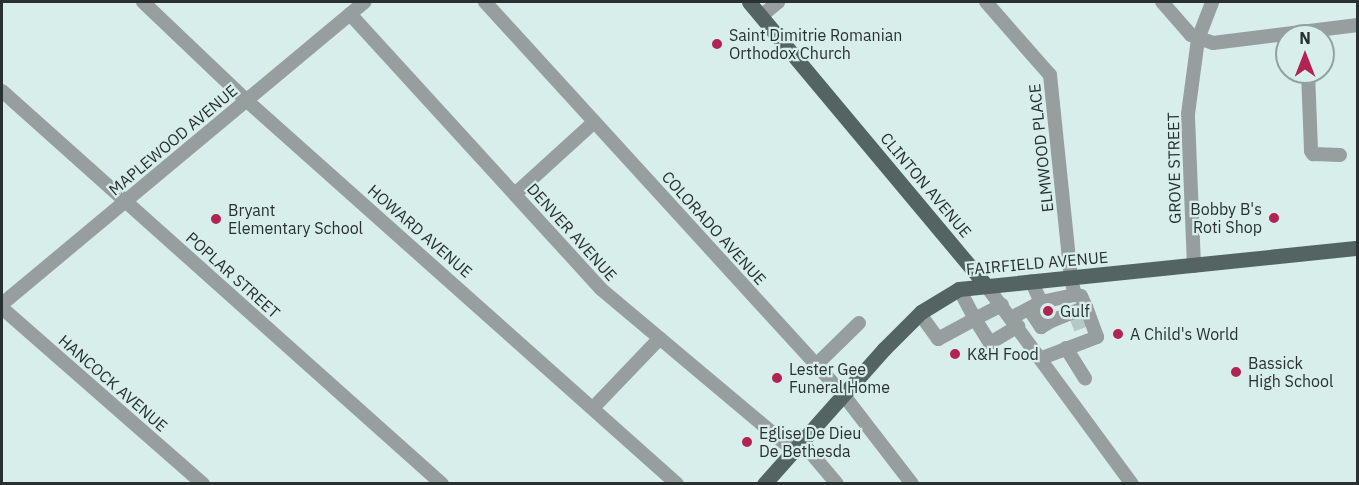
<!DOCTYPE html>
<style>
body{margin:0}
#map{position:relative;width:1359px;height:485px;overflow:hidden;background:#d7eeeb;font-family:"IBM Plex Sans",sans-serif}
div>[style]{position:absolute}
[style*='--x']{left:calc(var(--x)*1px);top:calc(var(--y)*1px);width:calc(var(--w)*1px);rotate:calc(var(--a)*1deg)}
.minor-tunnel>*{height:14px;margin-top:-7px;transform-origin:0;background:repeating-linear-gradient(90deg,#b4c8c6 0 14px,transparent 0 21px)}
.minor>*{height:14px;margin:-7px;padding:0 7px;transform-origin:7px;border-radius:7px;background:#969f9e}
.major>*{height:15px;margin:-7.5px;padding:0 7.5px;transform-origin:7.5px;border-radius:7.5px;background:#536462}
.dots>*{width:16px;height:16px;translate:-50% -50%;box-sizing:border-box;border:3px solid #d7eeeb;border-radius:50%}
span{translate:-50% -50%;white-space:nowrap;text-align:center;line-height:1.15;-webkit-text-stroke:4.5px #d7eeeb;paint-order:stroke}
.poi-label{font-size:16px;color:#283130}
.left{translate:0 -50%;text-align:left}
.right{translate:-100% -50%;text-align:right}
.street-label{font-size:16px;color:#283130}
.frame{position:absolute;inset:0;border:3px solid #283130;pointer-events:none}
.north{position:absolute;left:1275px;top:24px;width:60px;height:60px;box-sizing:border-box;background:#d7eeeb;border:2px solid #91a2a0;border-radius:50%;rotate:0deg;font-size:16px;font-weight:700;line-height:24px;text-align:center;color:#283130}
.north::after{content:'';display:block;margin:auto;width:21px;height:27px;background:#b32352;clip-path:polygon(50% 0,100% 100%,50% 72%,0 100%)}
</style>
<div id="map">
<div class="minor-tunnel">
<i style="--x:1076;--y:316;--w:14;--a:69"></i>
</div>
<div class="minor">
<i style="--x:143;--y:2;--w:142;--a:43.6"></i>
<i style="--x:246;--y:100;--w:577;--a:41.7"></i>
<i style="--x:485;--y:2;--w:529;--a:47.6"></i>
<i style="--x:842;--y:393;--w:115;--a:52.4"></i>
<i style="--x:986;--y:2;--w:97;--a:48.8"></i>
<i style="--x:1050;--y:75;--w:205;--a:84.1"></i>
<i style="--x:1071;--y:279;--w:16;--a:76"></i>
<i style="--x:1075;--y:295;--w:6;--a:9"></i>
<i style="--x:1081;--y:296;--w:12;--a:66"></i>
<i style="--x:1086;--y:307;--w:35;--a:158"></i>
<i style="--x:1053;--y:320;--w:22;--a:-124"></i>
<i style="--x:1041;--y:302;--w:35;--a:-12"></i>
<i style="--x:1162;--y:2;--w:44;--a:48.7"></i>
<i style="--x:1191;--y:35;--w:23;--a:20"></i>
<i style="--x:1213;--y:43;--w:146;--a:-7.1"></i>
<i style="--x:350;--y:14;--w:372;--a:47.6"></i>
<i style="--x:601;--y:289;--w:249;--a:40"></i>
<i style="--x:761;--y:16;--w:22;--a:-39"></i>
<i style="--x:1308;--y:72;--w:79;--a:87.8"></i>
<i style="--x:1311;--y:151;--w:4;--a:56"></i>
<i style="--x:1313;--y:154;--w:27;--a:2"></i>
<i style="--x:2;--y:91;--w:590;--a:41.77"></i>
<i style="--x:515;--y:194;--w:107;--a:-42.3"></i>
<i style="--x:1194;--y:266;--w:152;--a:-92.3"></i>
<i style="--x:1188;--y:114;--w:76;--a:-82.4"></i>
<i style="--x:1198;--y:39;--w:40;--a:-69"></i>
<i style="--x:985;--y:284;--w:248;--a:53.7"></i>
<i style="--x:2;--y:304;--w:472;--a:-39.8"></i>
<i style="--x:1002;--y:305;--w:30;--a:153"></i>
<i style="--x:975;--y:319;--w:28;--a:58"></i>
<i style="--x:990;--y:343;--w:33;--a:-31"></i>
<i style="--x:2;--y:308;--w:267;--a:41.2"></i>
<i style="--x:1029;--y:309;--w:22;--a:56"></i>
<i style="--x:1041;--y:327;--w:14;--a:-30"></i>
<i style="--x:920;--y:314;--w:31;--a:54"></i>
<i style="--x:938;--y:339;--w:42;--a:-28.4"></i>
<i style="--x:975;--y:319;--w:34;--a:-118"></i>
<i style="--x:1011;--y:318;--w:34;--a:-28"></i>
<i style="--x:1041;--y:302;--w:23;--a:-115"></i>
<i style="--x:1066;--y:348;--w:36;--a:58"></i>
<i style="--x:1042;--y:358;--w:59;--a:-20.9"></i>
<i style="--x:1097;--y:337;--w:32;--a:-110"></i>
<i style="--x:816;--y:365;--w:60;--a:-44.3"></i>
<i style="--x:594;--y:407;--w:95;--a:-46.3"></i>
<i style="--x:800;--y:440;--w:57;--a:49.9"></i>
</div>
<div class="major">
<i style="--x:749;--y:2;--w:368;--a:50.1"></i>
<i style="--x:764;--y:484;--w:181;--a:-48.4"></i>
<i style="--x:884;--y:349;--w:52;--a:-45"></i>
<i style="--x:921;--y:312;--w:44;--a:-31.2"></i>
<i style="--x:959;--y:289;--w:401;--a:-5.9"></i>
</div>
<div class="dots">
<i style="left:717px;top:44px;background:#b32352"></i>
<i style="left:1274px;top:218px;background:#b32352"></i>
<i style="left:216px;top:219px;background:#b32352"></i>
<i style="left:1048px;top:311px;background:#b32352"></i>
<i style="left:1118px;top:334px;background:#b32352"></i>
<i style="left:955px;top:354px;background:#b32352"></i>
<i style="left:1236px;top:372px;background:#b32352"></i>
<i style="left:777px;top:378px;background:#b32352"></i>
<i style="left:747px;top:442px;background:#b32352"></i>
</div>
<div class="poi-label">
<span class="left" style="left:729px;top:44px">Saint Dimitrie Romanian<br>Orthodox Church</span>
<span class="right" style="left:1262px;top:218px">Bobby B's<br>Roti Shop</span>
<span class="left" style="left:228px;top:219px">Bryant<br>Elementary School</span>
<span class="left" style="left:1060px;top:311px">Gulf</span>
<span class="left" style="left:1130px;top:334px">A Child's World</span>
<span class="left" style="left:967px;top:354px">K&amp;H Food</span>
<span class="left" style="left:1248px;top:372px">Bassick<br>High School</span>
<span class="left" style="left:789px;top:378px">Lester Gee<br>Funeral Home</span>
<span class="left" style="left:759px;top:442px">Eglise De Dieu<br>De Bethesda</span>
</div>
<div class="street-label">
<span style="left:173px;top:140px;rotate:-40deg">MAPLEWOOD AVENUE</span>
<span style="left:1041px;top:148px;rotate:-96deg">ELMWOOD PLACE</span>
<span style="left:1174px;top:168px;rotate:-91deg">GROVE STREET</span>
<span style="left:926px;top:185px;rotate:50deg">CLINTON AVENUE</span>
<span style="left:714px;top:228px;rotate:48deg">COLORADO AVENUE</span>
<span style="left:420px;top:231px;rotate:41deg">HOWARD AVENUE</span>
<span style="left:572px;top:232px;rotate:48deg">DENVER AVENUE</span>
<span style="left:1037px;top:263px;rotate:-5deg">FAIRFIELD AVENUE</span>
<span style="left:233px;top:275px;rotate:42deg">POPLAR STREET</span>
<span style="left:113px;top:383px;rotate:41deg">HANCOCK AVENUE</span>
</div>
<div class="frame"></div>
<div class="north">N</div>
</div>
